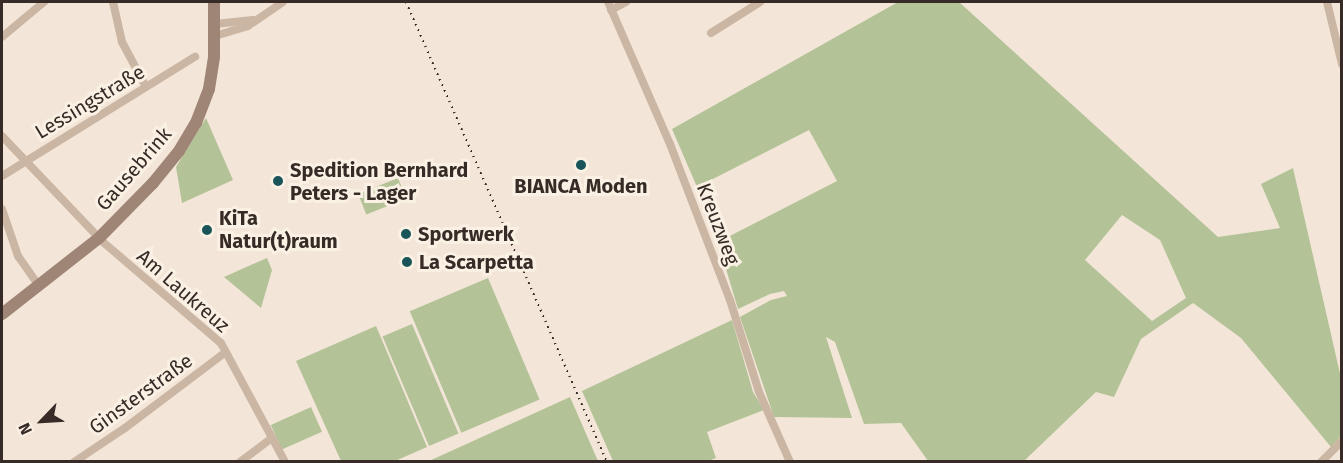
<!DOCTYPE html>
<meta charset="utf-8">
<style>
body{margin:0}
#map{position:relative;width:1343px;height:463px;overflow:hidden;background:#f3e6d8;font-family:"Fira Sans",sans-serif}
div>[style]{position:absolute}
[style*='--x']{left:calc(var(--x)*1px);top:calc(var(--y)*1px);width:calc(var(--w)*1px);rotate:calc(var(--a)*1deg)}
.green>*{inset:0;background:#b3c297;transform-origin:0 0}
.street>*{height:8px;margin:-4px;padding:0 4px;transform-origin:4px;border-radius:4px;background:#cbb6a3}
.secondary>*{height:12px;margin:-6px;padding:0 6px;transform-origin:6px;border-radius:6px;background:#9f8575}
.rail>*{height:2px;margin-top:-1px;transform-origin:0;background:repeating-linear-gradient(90deg,#362b26 0 1.5px,transparent 0 6px)}
.dots>*{width:16px;height:16px;translate:-50% -50%;box-sizing:border-box;border:3px solid #faf1e4;border-radius:50%}
span{translate:-50% -50%;white-space:nowrap;text-align:center;line-height:1.15;-webkit-text-stroke:6px #faf1e4;paint-order:stroke}
.street-label{font-size:20px;color:#362b26}
.poi-label{font-size:20px;color:#362b26;font-weight:700}
.left{translate:0 -50%;text-align:left}
.frame{position:absolute;inset:0;border:3px solid #362b26;pointer-events:none}
.north{position:absolute;left:12px;top:391px;width:60px;height:60px;-webkit-text-stroke:4px #faf1e4;paint-order:stroke;rotate:245deg;font-size:16px;font-weight:700;line-height:24px;text-align:center;color:#362b26}
.north::after{content:'';display:block;margin:auto;width:21px;height:27px;background:#362b26;clip-path:polygon(50% 0,100% 100%,50% 72%,0 100%)}
</style>
<div id="map">
<div class="green">
<i style="clip-path:polygon(evenodd,898px 2px,959px 2px,1218px 237px,1280px 228px,1261px 184px,1293px 168px,1341px 378px,1341px 436px,1331px 447px,1241px 338px,1193px 303px,1141px 339px,1114px 397px,1096px 392px,1024px 461px,928px 461px,901px 423px,864px 424px,835px 342px,826px 337px,852px 418px,774px 417px,740px 317px,771px 300px,787px 296px,784px 291px,770px 294px,738px 309px,718px 242px,837px 181px,809px 130px,697px 187px,672px 129px,898px 2px,1122px 215px,1160px 240px,1186px 298px,1152px 321px,1085px 260px,1122px 215px)"></i>
<i style="clip-path:polygon(206px 118px,233px 180px,182px 203px,176px 167px)"></i>
<i style="left:398px;top:178px;width:22px;height:43px;rotate:68deg"></i>
<i style="clip-path:polygon(267px 258px,272px 270px,261px 308px,224px 277px)"></i>
<i style="left:488px;top:278px;width:132px;height:85px;rotate:67deg"></i>
<i style="clip-path:polygon(732px 320px,753px 392px,764px 410px,707px 432px,716px 458px,708px 461px,613px 461px,582px 391px)"></i>
<i style="left:412px;top:324px;width:119px;height:32px;rotate:67deg"></i>
<i style="clip-path:polygon(376px 326px,427px 447px,395px 461px,341px 461px,296px 361px)"></i>
<i style="clip-path:polygon(570px 397px,598px 461px,429px 461px)"></i>
<i style="left:311px;top:407px;width:27px;height:44px;rotate:66deg"></i>
</div>
<div class="street">
<i style="--x:113;--y:2;--w:41;--a:77.3"></i>
<i style="--x:122;--y:42;--w:51;--a:61.9"></i>
<i style="--x:608;--y:2;--w:155;--a:66.4"></i>
<i style="--x:670;--y:144;--w:167;--a:69"></i>
<i style="--x:730;--y:300;--w:96;--a:72.5"></i>
<i style="--x:759;--y:392;--w:77;--a:66.1"></i>
<i style="--x:1327;--y:2;--w:64;--a:76.4"></i>
<i style="--x:611;--y:10;--w:17;--a:-28"></i>
<i style="--x:215;--y:24;--w:38;--a:-6"></i>
<i style="--x:711;--y:33;--w:58;--a:-32.3"></i>
<i style="--x:215;--y:36;--w:34;--a:-17"></i>
<i style="--x:248;--y:26;--w:42;--a:-34.4"></i>
<i style="--x:2;--y:37;--w:55;--a:-39.8"></i>
<i style="--x:2;--y:136;--w:146;--a:46.4"></i>
<i style="--x:103;--y:242;--w:155;--a:40.6"></i>
<i style="--x:221;--y:343;--w:135;--a:61.7"></i>
<i style="--x:2;--y:176;--w:227;--a:-31.7"></i>
<i style="--x:2;--y:209;--w:50;--a:71.2"></i>
<i style="--x:18;--y:256;--w:37;--a:55"></i>
<i style="--x:74;--y:462;--w:61;--a:-33.7"></i>
<i style="--x:125;--y:428;--w:126;--a:-37"></i>
<i style="--x:240;--y:462;--w:40;--a:-37"></i>
<i style="--x:1321;--y:462;--w:30;--a:-45"></i>
</div>
<div class="secondary">
<i style="--x:2;--y:314;--w:123;--a:-38.1"></i>
<i style="--x:99;--y:238;--w:77;--a:-45.5"></i>
<i style="--x:153;--y:183;--w:41;--a:-50.9"></i>
<i style="--x:179;--y:151;--w:33;--a:-59"></i>
<i style="--x:196;--y:123;--w:36;--a:-69"></i>
<i style="--x:209;--y:89;--w:33;--a:-81"></i>
<i style="--x:214;--y:56;--w:54;--a:-90"></i>
</div>
<div class="rail">
<i style="--x:406;--y:2;--w:502;--a:66.4"></i>
</div>
<div class="dots">
<i style="left:581px;top:165px;background:#195459"></i>
<i style="left:278px;top:181px;background:#195459"></i>
<i style="left:207px;top:230px;background:#195459"></i>
<i style="left:406px;top:234px;background:#195459"></i>
<i style="left:407px;top:262px;background:#195459"></i>
</div>
<div class="street-label">
<span style="left:90px;top:102px;rotate:-31deg">Lessingstraße</span>
<span style="left:134px;top:169px;rotate:-49deg">Gausebrink</span>
<span style="left:718px;top:224px;rotate:69deg">Kreuzweg</span>
<span style="left:183px;top:291px;rotate:41deg">Am Laukreuz</span>
<span style="left:141px;top:394px;rotate:-36deg">Ginsterstraße</span>
</div>
<div class="poi-label">
<span class="left" style="left:290px;top:182px">Spedition Bernhard<br>Peters - Lager</span>
<span style="left:581px;top:186px">BIANCA Moden</span>
<span class="left" style="left:219px;top:230px">KiTa<br>Natur(t)raum</span>
<span class="left" style="left:418px;top:234px">Sportwerk</span>
<span class="left" style="left:419px;top:262px">La Scarpetta</span>
</div>
<div class="frame"></div>
<div class="north">N</div>
</div>
